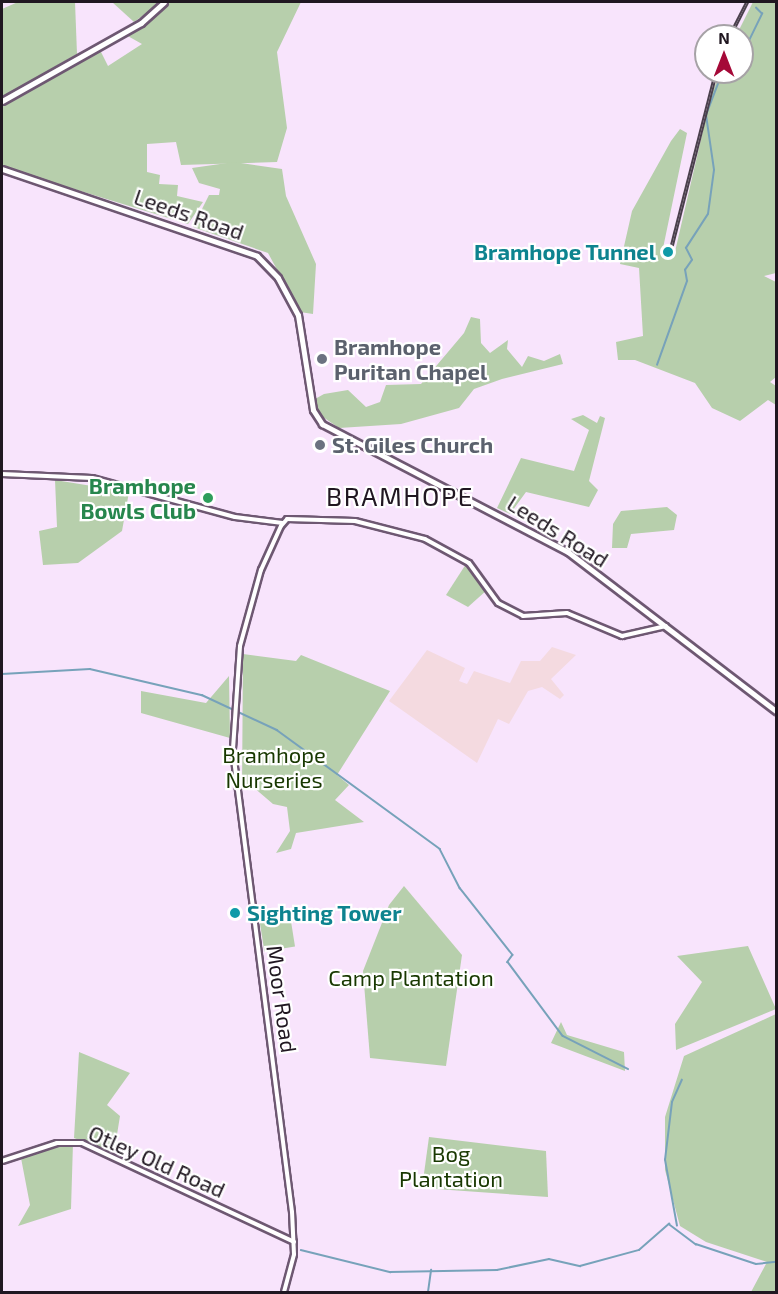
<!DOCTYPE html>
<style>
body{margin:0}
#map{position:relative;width:778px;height:1294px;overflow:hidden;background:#f8e4fc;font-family:"Exo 2",sans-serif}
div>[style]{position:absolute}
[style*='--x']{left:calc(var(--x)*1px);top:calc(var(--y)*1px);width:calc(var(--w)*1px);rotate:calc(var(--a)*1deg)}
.education>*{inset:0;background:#f4dae0}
.green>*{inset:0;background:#b7cfac;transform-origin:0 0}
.stream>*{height:1.5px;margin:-0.75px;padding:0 0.75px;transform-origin:0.75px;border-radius:0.75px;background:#77a2ba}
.roads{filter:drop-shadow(2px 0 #6e5872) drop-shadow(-2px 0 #6e5872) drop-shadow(0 2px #6e5872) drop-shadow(0 -2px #6e5872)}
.secondary>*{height:4px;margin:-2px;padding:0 2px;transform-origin:2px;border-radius:2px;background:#fff}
.highway>*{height:5px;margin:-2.5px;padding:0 2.5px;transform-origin:2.5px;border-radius:2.5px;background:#fff}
.rail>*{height:4px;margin-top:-2px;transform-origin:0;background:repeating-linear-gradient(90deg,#fff 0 4.5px,#4b404d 0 9px);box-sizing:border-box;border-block:2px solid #4b404d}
.dots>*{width:16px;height:16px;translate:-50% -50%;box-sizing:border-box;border:3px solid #fff;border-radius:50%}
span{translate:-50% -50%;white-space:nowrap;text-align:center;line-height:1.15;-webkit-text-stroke:4.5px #fff;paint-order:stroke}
.street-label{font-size:22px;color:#201721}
.culture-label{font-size:22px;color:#0d838f;font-weight:700}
.right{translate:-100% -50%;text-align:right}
.left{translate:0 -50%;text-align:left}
.worship-label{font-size:22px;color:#5b616d;font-weight:700}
.leisure-label{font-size:22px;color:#27864d;font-weight:700}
.park-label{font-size:22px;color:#183801}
.quarter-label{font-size:26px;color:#201721;letter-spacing:1.5px}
.frame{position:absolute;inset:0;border:3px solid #201721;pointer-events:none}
.north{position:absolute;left:694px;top:24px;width:60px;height:60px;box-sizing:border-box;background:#fff;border:2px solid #a6a2a6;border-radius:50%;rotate:0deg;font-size:16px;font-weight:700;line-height:24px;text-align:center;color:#201721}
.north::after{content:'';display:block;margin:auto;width:21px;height:27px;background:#a50938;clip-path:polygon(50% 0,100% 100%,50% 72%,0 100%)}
</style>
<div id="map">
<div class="education">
<i style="clip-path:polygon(552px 647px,576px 655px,551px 679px,564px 695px,560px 699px,542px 687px,528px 691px,509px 724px,498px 719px,477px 763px,389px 701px,427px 650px,465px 668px,459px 681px,467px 684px,474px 671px,510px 683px,521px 661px,540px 661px)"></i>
</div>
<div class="green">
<i style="clip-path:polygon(18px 2px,75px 2px,77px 54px,2px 97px,2px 9px)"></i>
<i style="clip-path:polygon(112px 2px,162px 2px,134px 22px)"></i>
<i style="clip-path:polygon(169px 2px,301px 2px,277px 52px,287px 128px,277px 162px,181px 165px,176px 142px,147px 144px,147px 172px,160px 175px,159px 184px,178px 185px,177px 196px,203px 202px,188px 224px,2px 167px,2px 105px,100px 50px,108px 66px,142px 44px,126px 35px)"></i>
<i style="clip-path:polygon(753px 2px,776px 2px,776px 273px,764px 276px,776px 282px,776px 377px,770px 382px,776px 386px,776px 405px,768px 400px,740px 421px,712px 408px,695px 383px,635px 360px,618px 360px,616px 342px,643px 336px,639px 268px,620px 264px,632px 211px,671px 141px,680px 129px,687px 133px,662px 253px,674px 256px,711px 96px,720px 72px,742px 72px,742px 36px,736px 36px)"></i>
<i style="clip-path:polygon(234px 162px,282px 169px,286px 196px,316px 264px,313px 314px,300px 312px,268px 253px,193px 227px,209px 195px,219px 195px,220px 189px,199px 183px,192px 168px)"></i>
<i style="clip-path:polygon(471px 317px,480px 319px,481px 343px,490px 353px,508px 340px,507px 349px,522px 367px,528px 356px,544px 361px,560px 354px,563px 364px,502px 379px,474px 389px,459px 408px,401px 424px,339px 428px,320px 415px,315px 399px,324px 394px,348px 390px,366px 407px,380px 402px,386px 385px,421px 384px,464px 333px)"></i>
<i style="clip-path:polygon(583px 415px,597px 423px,600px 416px,605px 418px,589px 481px,598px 490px,589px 507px,526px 492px,510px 514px,497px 508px,521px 458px,574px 471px,589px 430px,571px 419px)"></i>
<i style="clip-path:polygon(55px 480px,129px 492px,122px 531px,78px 563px,43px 565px,39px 531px,57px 527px)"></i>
<i style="clip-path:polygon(667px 507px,677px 515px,674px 530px,631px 534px,627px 548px,612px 548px,613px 524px,621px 511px)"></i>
<i style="clip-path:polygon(466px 564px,487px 590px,468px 607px,446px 595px)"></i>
<i style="clip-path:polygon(243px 654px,296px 661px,301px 655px,390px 691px,337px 775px,349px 785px,335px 800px,364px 822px,296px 833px,291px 849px,276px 853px,290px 831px,287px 807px,273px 804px,253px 787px,242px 790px)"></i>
<i style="clip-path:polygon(229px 676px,230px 738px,141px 713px,141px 691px,206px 703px)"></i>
<i style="clip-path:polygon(404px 886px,462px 955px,446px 1066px,370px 1058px,363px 971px,389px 905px)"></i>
<i style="left:290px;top:915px;width:32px;height:31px;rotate:81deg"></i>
<i style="clip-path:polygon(748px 946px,776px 1009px,676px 1050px,675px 1024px,702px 982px,677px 956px)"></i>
<i style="clip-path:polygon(776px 1014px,776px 1292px,751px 1292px,767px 1262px,706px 1242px,680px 1226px,665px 1170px,665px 1117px,684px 1056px)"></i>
<i style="clip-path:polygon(561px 1022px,567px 1035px,624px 1052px,625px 1071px,551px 1043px)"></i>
<i style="clip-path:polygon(79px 1052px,130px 1073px,107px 1105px,120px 1116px,114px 1153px,74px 1138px)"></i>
<i style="clip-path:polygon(429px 1137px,546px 1151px,548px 1197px,422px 1188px)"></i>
<i style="clip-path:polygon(73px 1143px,71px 1209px,18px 1226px,30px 1205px,21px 1158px)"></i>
</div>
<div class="stream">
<i style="--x:742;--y:55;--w:46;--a:-64"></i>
<i style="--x:762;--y:14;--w:8;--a:-135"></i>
<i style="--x:657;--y:365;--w:89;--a:-70.3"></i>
<i style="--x:687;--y:281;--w:11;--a:-100"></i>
<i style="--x:685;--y:270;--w:12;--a:-55"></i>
<i style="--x:692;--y:260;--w:13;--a:-117"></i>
<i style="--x:686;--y:248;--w:40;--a:-57.1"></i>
<i style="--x:708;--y:214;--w:44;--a:-82.2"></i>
<i style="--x:714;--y:170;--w:56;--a:-98.3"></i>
<i style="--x:706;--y:115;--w:40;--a:-69"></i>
<i style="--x:720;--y:78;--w:11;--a:-34"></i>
<i style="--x:2;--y:674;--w:88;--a:-3.3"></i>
<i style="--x:90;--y:669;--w:115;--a:13.1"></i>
<i style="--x:202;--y:695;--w:83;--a:25"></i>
<i style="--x:277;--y:730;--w:202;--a:36.1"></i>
<i style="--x:440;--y:849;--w:44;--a:62.9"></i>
<i style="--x:460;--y:888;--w:85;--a:51.7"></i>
<i style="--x:513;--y:955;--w:9;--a:126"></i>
<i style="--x:508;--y:962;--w:92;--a:53.4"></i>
<i style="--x:563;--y:1036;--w:73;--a:26.9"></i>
<i style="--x:677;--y:1226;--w:67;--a:-100.3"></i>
<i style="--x:665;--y:1160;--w:58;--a:-83.1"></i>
<i style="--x:672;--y:1102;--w:24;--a:-66"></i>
<i style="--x:301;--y:1250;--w:92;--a:13.9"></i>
<i style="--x:390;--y:1272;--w:107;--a:-1.1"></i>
<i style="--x:497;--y:1270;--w:53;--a:-11.9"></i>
<i style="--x:549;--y:1259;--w:32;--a:13"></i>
<i style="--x:580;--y:1266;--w:61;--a:-15.2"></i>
<i style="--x:639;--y:1250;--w:40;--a:-41"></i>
<i style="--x:669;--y:1224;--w:34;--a:37"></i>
<i style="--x:696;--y:1244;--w:63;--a:18.4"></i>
<i style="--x:756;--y:1264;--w:20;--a:-6"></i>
<i style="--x:428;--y:1292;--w:22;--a:-82"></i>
</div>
<div class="roads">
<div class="secondary">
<i style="--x:2;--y:474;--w:90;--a:2.5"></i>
<i style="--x:92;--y:478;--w:148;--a:15.3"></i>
<i style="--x:235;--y:517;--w:48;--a:7.1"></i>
<i style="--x:2;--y:1161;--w:58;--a:-18.1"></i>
<i style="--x:57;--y:1143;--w:25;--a:0"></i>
<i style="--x:82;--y:1143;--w:234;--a:25"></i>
<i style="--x:284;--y:1292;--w:39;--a:-75"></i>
<i style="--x:294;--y:1254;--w:42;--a:-92.7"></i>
<i style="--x:292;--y:1212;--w:467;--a:-97.3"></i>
<i style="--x:233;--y:749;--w:103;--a:-86.1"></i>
<i style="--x:240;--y:646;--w:79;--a:-74.6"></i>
<i style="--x:261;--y:570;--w:48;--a:-65.6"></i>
<i style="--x:281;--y:526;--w:9;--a:-49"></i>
<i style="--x:287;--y:519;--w:68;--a:1.7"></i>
<i style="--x:355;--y:521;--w:72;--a:14.4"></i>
<i style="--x:425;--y:539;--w:50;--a:28.6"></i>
<i style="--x:469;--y:563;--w:49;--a:54.1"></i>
<i style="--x:498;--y:603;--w:28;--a:27"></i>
<i style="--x:523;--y:616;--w:44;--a:-3.9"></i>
<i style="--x:567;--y:613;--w:60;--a:22.7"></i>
<i style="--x:622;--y:636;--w:45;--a:-12.8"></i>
</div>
<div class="highway">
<i style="--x:2;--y:101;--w:159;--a:-29.3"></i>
<i style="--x:141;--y:23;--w:31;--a:-42"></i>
<i style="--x:2;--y:169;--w:269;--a:18.8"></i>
<i style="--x:257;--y:256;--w:30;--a:46"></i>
<i style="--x:278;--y:278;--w:42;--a:61.6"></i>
<i style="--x:298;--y:315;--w:96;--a:81"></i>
<i style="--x:313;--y:410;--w:17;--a:57"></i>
<i style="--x:322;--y:424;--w:277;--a:27.5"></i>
<i style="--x:568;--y:552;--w:262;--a:37.4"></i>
</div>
</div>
<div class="rail">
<i style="--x:730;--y:36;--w:38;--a:-63"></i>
<i style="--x:670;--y:253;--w:187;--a:-75.7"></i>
</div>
<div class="dots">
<i style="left:668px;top:252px;background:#0f9aa8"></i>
<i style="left:322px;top:359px;background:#6b7280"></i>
<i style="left:320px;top:445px;background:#6b7280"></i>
<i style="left:208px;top:498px;background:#2e9e5b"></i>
<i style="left:235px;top:913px;background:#0f9aa8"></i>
</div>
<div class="street-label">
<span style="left:189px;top:214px;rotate:19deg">Leeds Road</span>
<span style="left:558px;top:531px;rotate:32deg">Leeds Road</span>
<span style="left:282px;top:999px;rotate:82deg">Moor Road</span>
<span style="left:157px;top:1161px;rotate:24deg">Otley Old Road</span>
</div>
<div class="culture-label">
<span class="right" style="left:656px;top:252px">Bramhope Tunnel</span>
<span class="left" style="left:247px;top:913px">Sighting Tower</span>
</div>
<div class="worship-label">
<span class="left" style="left:334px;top:359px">Bramhope<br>Puritan Chapel</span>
<span class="left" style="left:332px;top:445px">St. Giles Church</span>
</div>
<div class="leisure-label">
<span class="right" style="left:196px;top:498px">Bramhope<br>Bowls Club</span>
</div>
<div class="park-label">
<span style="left:274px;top:767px">Bramhope<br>Nurseries</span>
<span style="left:411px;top:978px">Camp Plantation</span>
<span style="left:451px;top:1166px">Bog<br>Plantation</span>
</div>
<div class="quarter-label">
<span style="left:400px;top:496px">BRAMHOPE</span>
</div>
<div class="frame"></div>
<div class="north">N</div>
</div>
